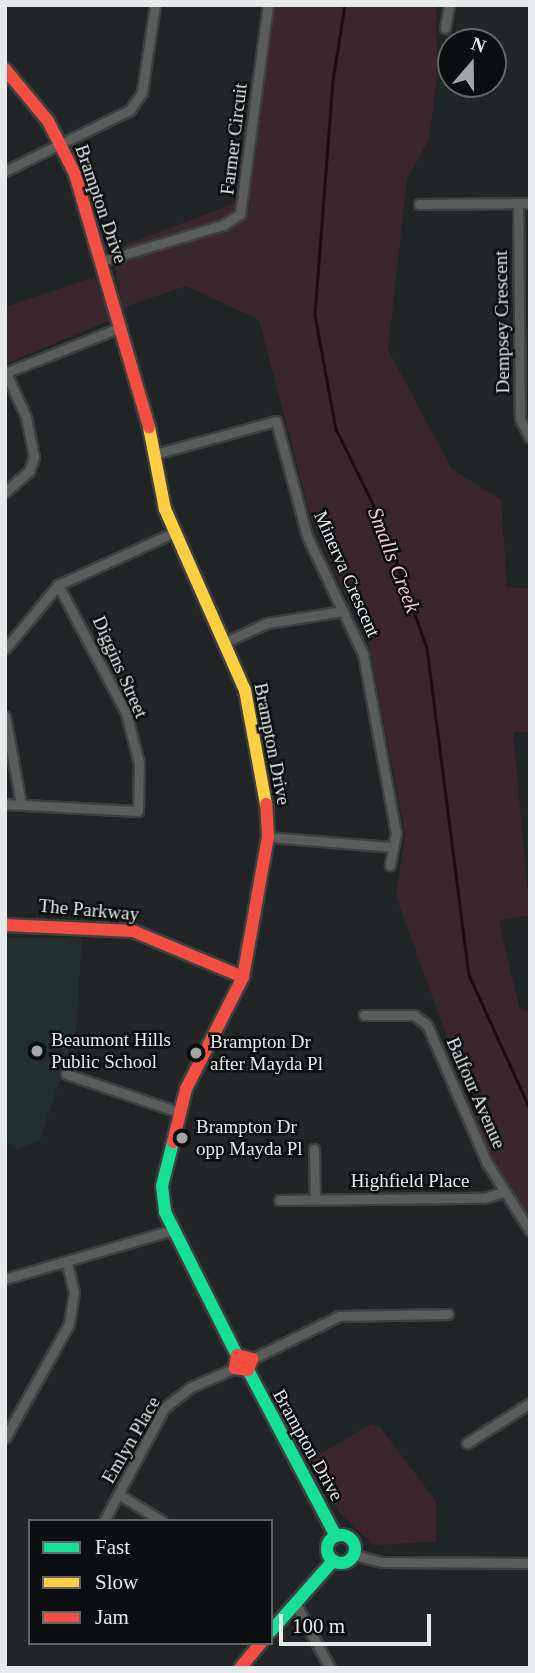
<!DOCTYPE html>
<style>
body{margin:0}
#map{position:relative;width:535px;height:1673px;overflow:hidden;background:#212525;font-family:"Times New Roman",serif}
div>[style]{position:absolute}
[style*='--x']{left:calc(var(--x)*1px);top:calc(var(--y)*1px);width:calc(var(--w)*1px);rotate:calc(var(--a)*1deg)}
.built>*{inset:0;background:#212f2f}
.green>*{inset:0;background:#3a272e}
.stream>*{height:2.5px;margin:-1.25px;padding:0 1.25px;transform-origin:1.25px;border-radius:1.25px;background:#1f0c13}
.roads{filter:drop-shadow(2px 0 #3d4040) drop-shadow(-2px 0 #3d4040) drop-shadow(0 2px #3d4040) drop-shadow(0 -2px #3d4040)}
.street>*{height:9px;margin:-4.5px;padding:0 4.5px;transform-origin:4.5px;border-radius:4.5px;background:#5b5c5c}
.fast>*{height:12px;margin:-6px;padding:0 6px;transform-origin:6px;border-radius:6px;background:#16e098}
.fast>.ring{margin:-6px;padding:0;box-sizing:content-box;background:none;border:12px solid #16e098;border-radius:50%}
.slow>*{height:12px;margin:-6px;padding:0 6px;transform-origin:6px;border-radius:6px;background:#ffcf43}
.jam>*{height:12px;margin:-6px;padding:0 6px;transform-origin:6px;border-radius:6px;background:#f24e42}
.dots>*{width:19px;height:19px;translate:-50% -50%;box-sizing:border-box;border:4px solid #0b0e0e;border-radius:50%}
span{translate:-50% -50%;white-space:nowrap;text-align:center;line-height:1.15;-webkit-text-stroke:5px #0b0e0e;paint-order:stroke}
.street-label{font-size:19px;color:#e6eaea}
.poi-label{font-size:19px;color:#e6eaea}
.left{translate:0 -50%;text-align:left}
.water-label{font-size:21px;color:#f9c9d8;font-style:italic}
.frame{position:absolute;inset:0;border:7px solid #e6eaea;pointer-events:none}
.legend{position:absolute;left:28px;top:1519px;width:245px;height:126px;box-sizing:border-box;background:#0b0e0e;border:2px solid #636666;margin:0;padding:9px 12px;list-style:none;font-size:21px;color:#e6eaea}
.legend li{display:flex;align-items:center;gap:14px;height:35px}
.legend b{width:35px;border:2px solid #636666}
.north{position:absolute;left:437px;top:28px;width:70px;height:70px;box-sizing:border-box;background:#0b0e0e;border:2px solid #636666;border-radius:50%;rotate:20deg;font-size:19px;font-weight:700;line-height:28px;text-align:center;color:#e6eaea}
.north::after{content:'';display:block;margin:auto;width:24px;height:32px;background:#a1a5a5;clip-path:polygon(50% 0,100% 100%,50% 72%,0 100%)}
.scale{position:absolute;left:279px;top:1614px;width:152px;height:32px;box-sizing:border-box;border:4px solid #e6eaea;border-top:0;padding-left:9px;font-size:21px;line-height:24px;white-space:nowrap;color:#e6eaea;-webkit-text-stroke:5px #0b0e0e;paint-order:stroke}
</style>
<div id="map">
<div class="built">
<i style="clip-path:polygon(5px 938px,82px 938px,76px 1031px,40px 1140px,17px 1150px,5px 1139px)"></i>
</div>
<div class="green">
<i style="clip-path:polygon(275px 5px,436px 5px,437px 76px,429px 139px,407px 179px,388px 350px,452px 469px,501px 500px,507px 587px,530px 589px,530px 732px,513px 732px,530px 915px,499px 921px,519px 1007px,530px 1013px,530px 1222px,488px 1151px,396px 896px,405px 834px,369px 645px,311px 518px,259px 320px,186px 286px,122px 308px,112px 250px,241px 201px)"></i>
<i style="clip-path:polygon(94px 277px,111px 320px,5px 364px,5px 307px)"></i>
<i style="clip-path:polygon(371px 1424px,380px 1427px,436px 1501px,436px 1542px,373px 1545px,340px 1513px,307px 1462px)"></i>
</div>
<div class="stream">
<i style="--x:345;--y:5;--w:77;--a:99"></i>
<i style="--x:333;--y:81;--w:235;--a:94.4"></i>
<i style="--x:315;--y:315;--w:116;--a:79.6"></i>
<i style="--x:336;--y:429;--w:108;--a:63.7"></i>
<i style="--x:384;--y:526;--w:129;--a:70.6"></i>
<i style="--x:427;--y:648;--w:330;--a:82.7"></i>
<i style="--x:469;--y:975;--w:147;--a:65.5"></i>
</div>
<div class="roads">
<div class="street">
<i style="--x:445;--y:28;--w:23;--a:-80"></i>
<i style="--x:5;--y:171;--w:139;--a:-26"></i>
<i style="--x:130;--y:110;--w:22;--a:-56"></i>
<i style="--x:142;--y:92;--w:88;--a:-81.5"></i>
<i style="--x:518;--y:203;--w:216;--a:89.5"></i>
<i style="--x:520;--y:419;--w:21;--a:62"></i>
<i style="--x:419;--y:204;--w:111;--a:-0.5"></i>
<i style="--x:102;--y:261;--w:126;--a:-16.6"></i>
<i style="--x:223;--y:225;--w:20;--a:-33"></i>
<i style="--x:240;--y:214;--w:211;--a:-82.4"></i>
<i style="--x:5;--y:373;--w:125;--a:-21.6"></i>
<i style="--x:155;--y:454;--w:125;--a:-15.3"></i>
<i style="--x:276;--y:421;--w:119;--a:74.9"></i>
<i style="--x:307;--y:536;--w:131;--a:64.6"></i>
<i style="--x:363;--y:654;--w:182;--a:79.6"></i>
<i style="--x:396;--y:833;--w:33;--a:101"></i>
<i style="--x:5;--y:492;--w:32;--a:-41"></i>
<i style="--x:29;--y:471;--w:15;--a:-70"></i>
<i style="--x:34;--y:457;--w:41;--a:-101.3"></i>
<i style="--x:26;--y:417;--w:48;--a:-114.4"></i>
<i style="--x:223;--y:643;--w:48;--a:-24.4"></i>
<i style="--x:267;--y:623;--w:77;--a:-9"></i>
<i style="--x:5;--y:649;--w:83;--a:-50.4"></i>
<i style="--x:58;--y:585;--w:128;--a:-24.4"></i>
<i style="--x:5;--y:716;--w:89;--a:79.7"></i>
<i style="--x:5;--y:804;--w:133;--a:3"></i>
<i style="--x:138;--y:811;--w:48;--a:-88.8"></i>
<i style="--x:139;--y:763;--w:52;--a:-104.6"></i>
<i style="--x:126;--y:713;--w:145;--a:-118"></i>
<i style="--x:268;--y:837;--w:125;--a:4.6"></i>
<i style="--x:364;--y:1015;--w:50;--a:0"></i>
<i style="--x:414;--y:1015;--w:16;--a:38"></i>
<i style="--x:427;--y:1025;--w:150;--a:66.5"></i>
<i style="--x:487;--y:1163;--w:80;--a:57.7"></i>
<i style="--x:66;--y:1074;--w:119;--a:18.6"></i>
<i style="--x:314;--y:1149;--w:50;--a:88.9"></i>
<i style="--x:279;--y:1200;--w:205;--a:-0.6"></i>
<i style="--x:484;--y:1198;--w:21;--a:-17"></i>
<i style="--x:5;--y:1279;--w:175;--a:-16.3"></i>
<i style="--x:252;--y:1359;--w:97;--a:-26.3"></i>
<i style="--x:339;--y:1316;--w:109;--a:-1.1"></i>
<i style="--x:5;--y:1438;--w:131;--a:-60.7"></i>
<i style="--x:69;--y:1324;--w:32;--a:-81"></i>
<i style="--x:74;--y:1292;--w:30;--a:-104"></i>
<i style="--x:467;--y:1443;--w:75;--a:-32.4"></i>
<i style="--x:120;--y:1495;--w:49;--a:31.8"></i>
<i style="--x:104;--y:1521;--w:128;--a:-62"></i>
<i style="--x:164;--y:1408;--w:34;--a:-38"></i>
<i style="--x:191;--y:1387;--w:48;--a:-23.4"></i>
<i style="--x:354;--y:1555;--w:29;--a:14"></i>
<i style="--x:382;--y:1562;--w:148;--a:0.4"></i>
<i style="--x:295;--y:1603;--w:74;--a:61.7"></i>
</div>
<div class="fast">
<i style="--x:173;--y:1142;--w:45;--a:104"></i>
<i style="--x:162;--y:1186;--w:26;--a:83"></i>
<i style="--x:165;--y:1212;--w:160;--a:63.3"></i>
<i style="--x:248;--y:1370;--w:188;--a:62.1"></i>
<i class="ring" style="left:327px;top:1535px;width:16px;height:16px"></i>
<i style="--x:271;--y:1631;--w:94;--a:-48.5"></i>
</div>
<div class="slow">
<i style="--x:149;--y:427;--w:84;--a:79"></i>
<i style="--x:165;--y:509;--w:198;--a:66.2"></i>
<i style="--x:245;--y:690;--w:116;--a:79.6"></i>
</div>
<div class="jam">
<i style="--x:5;--y:69;--w:67;--a:50.4"></i>
<i style="--x:48;--y:121;--w:59;--a:63"></i>
<i style="--x:75;--y:174;--w:264;--a:73.7"></i>
<i style="--x:5;--y:925;--w:128;--a:2.7"></i>
<i style="--x:133;--y:931;--w:119;--a:22.7"></i>
<i style="--x:173;--y:1142;--w:55;--a:-76.2"></i>
<i style="--x:186;--y:1089;--w:126;--a:-63"></i>
<i style="--x:243;--y:977;--w:142;--a:-79.9"></i>
<i style="--x:268;--y:837;--w:33;--a:-93"></i>
<i style="--x:237;--y:1355;--w:16;--a:15"></i>
<i style="--x:252;--y:1359;--w:12;--a:110"></i>
<i style="--x:237;--y:1355;--w:13;--a:99"></i>
<i style="--x:235;--y:1368;--w:13;--a:9"></i>
<i style="--x:240;--y:1668;--w:33;--a:-50"></i>
</div>
</div>
<div class="dots">
<i style="left:37px;top:1051px;background:#a1a5a5"></i>
<i style="left:196px;top:1053px;background:#a1a5a5"></i>
<i style="left:182px;top:1138px;background:#a1a5a5"></i>
</div>
<div class="street-label">
<span style="left:234px;top:139px;rotate:-83deg">Farmer Circuit</span>
<span style="left:101px;top:204px;rotate:71deg">Brampton Drive</span>
<span style="left:502px;top:322px;rotate:-91deg">Dempsey Crescent</span>
<span style="left:347px;top:574px;rotate:66deg">Minerva Crescent</span>
<span style="left:120px;top:667px;rotate:66deg">Diggins Street</span>
<span style="left:272px;top:744px;rotate:79deg">Brampton Drive</span>
<span style="left:89px;top:910px;rotate:5deg">The Parkway</span>
<span style="left:476px;top:1093px;rotate:66deg">Balfour Avenue</span>
<span style="left:410px;top:1181px">Highfield Place</span>
<span style="left:131px;top:1440px;rotate:-60deg">Emlyn Place</span>
<span style="left:308px;top:1445px;rotate:61deg">Brampton Drive</span>
</div>
<div class="poi-label">
<span class="left" style="left:51px;top:1051px">Beaumont Hills<br>Public School</span>
<span class="left" style="left:210px;top:1053px">Brampton Dr<br>after Mayda Pl</span>
<span class="left" style="left:196px;top:1138px">Brampton Dr<br>opp Mayda Pl</span>
</div>
<div class="water-label">
<span style="left:394px;top:560px;rotate:69deg">Smalls Creek</span>
</div>
<div class="frame"></div>
<ul class="legend">
<li><b style="height:9px;background:#16e098"></b>Fast</li>
<li><b style="height:9px;background:#ffcf43"></b>Slow</li>
<li><b style="height:9px;background:#f24e42"></b>Jam</li>
</ul>
<div class="north">N</div>
<div class="scale">100 m</div>
</div>
